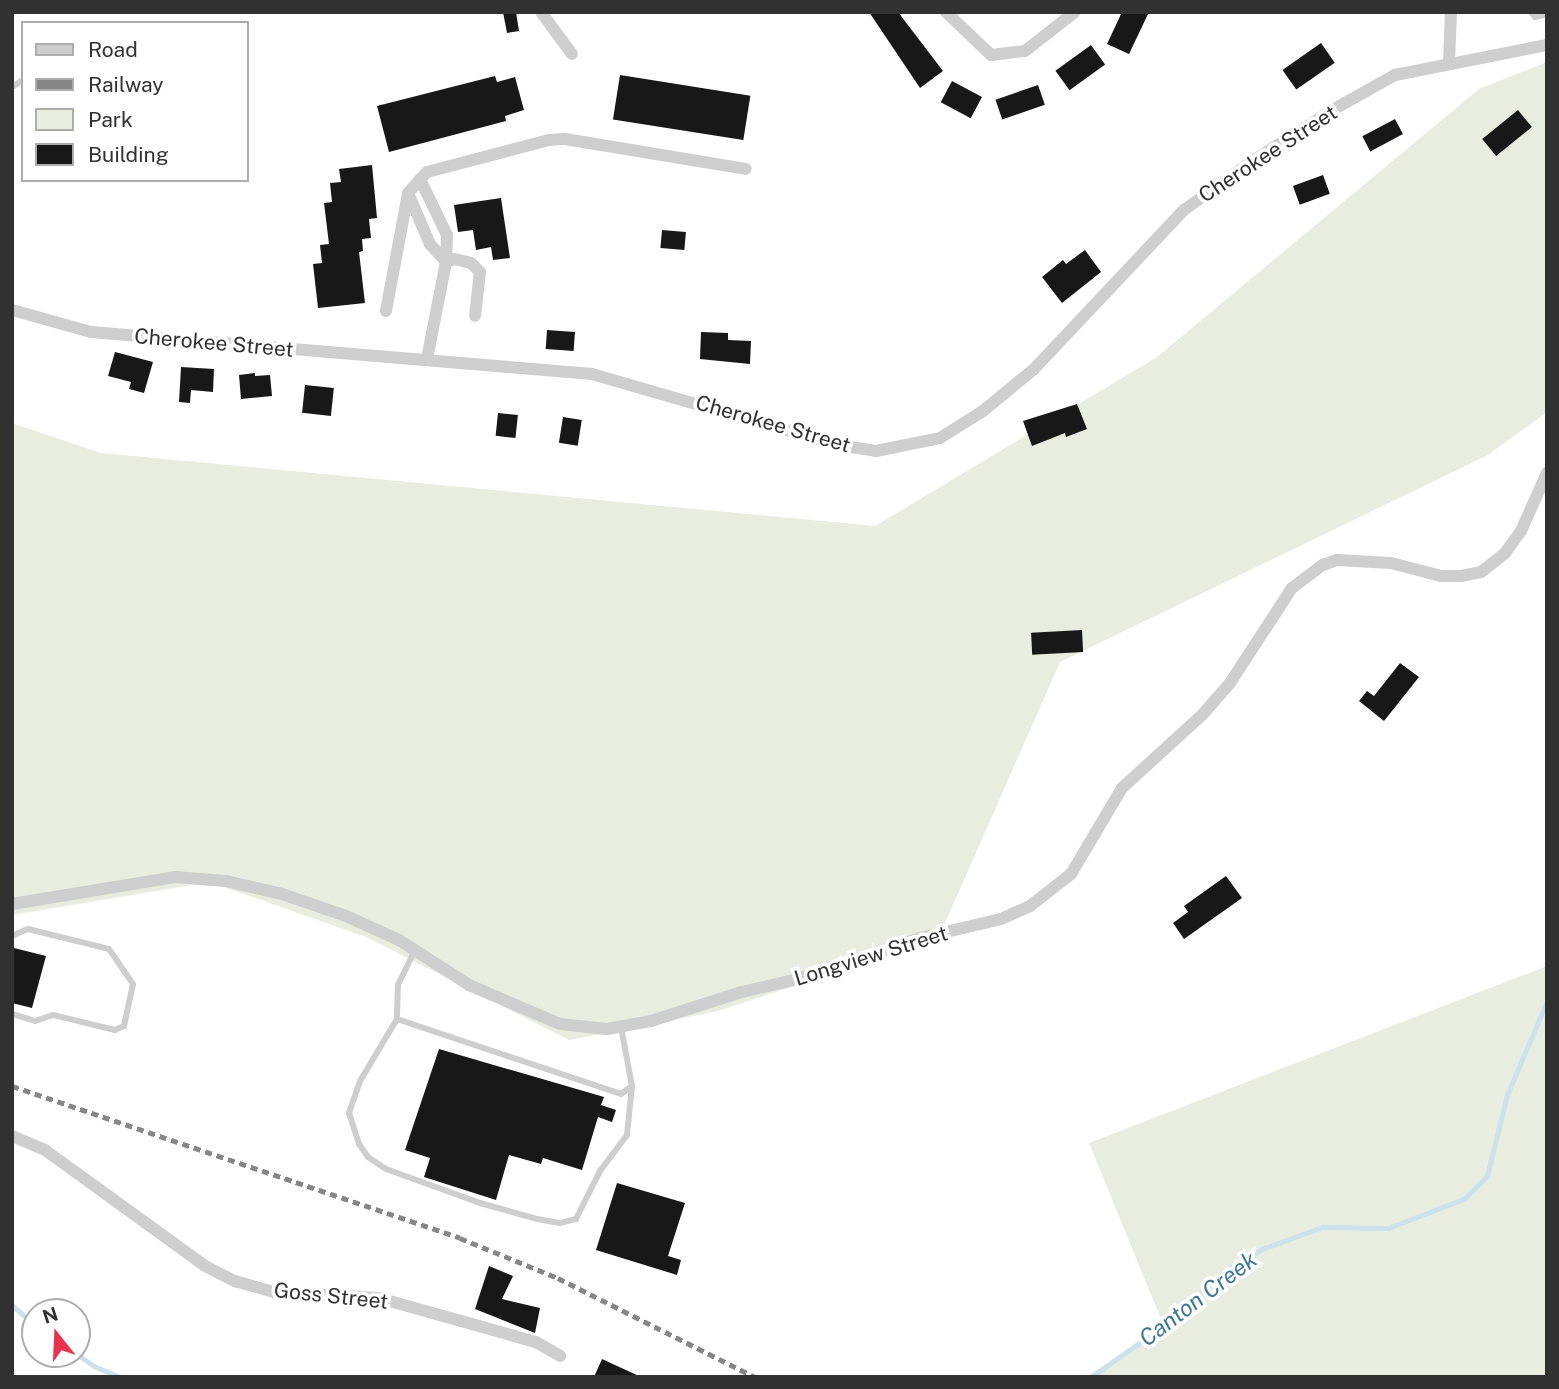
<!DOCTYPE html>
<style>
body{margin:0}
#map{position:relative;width:1559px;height:1389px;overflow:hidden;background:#fff;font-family:"Public Sans",sans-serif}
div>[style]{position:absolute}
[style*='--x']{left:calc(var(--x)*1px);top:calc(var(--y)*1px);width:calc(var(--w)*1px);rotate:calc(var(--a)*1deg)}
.green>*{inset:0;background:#e8eddf}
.stream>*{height:4.5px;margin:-2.25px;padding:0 2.25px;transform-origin:2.25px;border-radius:2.25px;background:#cbe2ed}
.building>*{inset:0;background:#181818;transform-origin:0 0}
.service>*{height:6px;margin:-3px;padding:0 3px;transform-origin:3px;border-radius:3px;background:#cecece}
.minor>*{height:12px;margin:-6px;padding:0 6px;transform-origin:6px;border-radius:6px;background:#cecece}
.rail>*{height:4.5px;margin-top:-2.25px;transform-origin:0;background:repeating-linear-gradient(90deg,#868686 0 7px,transparent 0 12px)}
span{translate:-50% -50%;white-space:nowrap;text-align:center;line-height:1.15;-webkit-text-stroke:7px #fff;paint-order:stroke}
.street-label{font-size:21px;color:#313131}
.water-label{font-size:23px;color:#3d7994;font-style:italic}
.frame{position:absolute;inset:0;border:14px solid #313131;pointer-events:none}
.legend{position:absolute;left:21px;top:21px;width:228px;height:161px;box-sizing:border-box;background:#fff;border:2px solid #adadad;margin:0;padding:9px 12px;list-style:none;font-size:21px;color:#313131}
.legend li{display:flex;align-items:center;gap:14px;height:35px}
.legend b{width:35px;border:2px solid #adadad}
.north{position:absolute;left:21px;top:1298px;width:70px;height:70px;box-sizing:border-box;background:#fff;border:2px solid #adadad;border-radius:50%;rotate:342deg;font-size:19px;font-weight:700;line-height:28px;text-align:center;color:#313131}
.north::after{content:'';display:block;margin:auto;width:24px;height:32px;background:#e7334d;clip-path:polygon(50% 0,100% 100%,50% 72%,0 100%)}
</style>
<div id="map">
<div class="green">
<i style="clip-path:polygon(1547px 62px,1547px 412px,1488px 455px,1060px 662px,938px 939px,718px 1011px,569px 1040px,366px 937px,210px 882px,12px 915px,12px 423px,101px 453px,875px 526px,1157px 357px,1479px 89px)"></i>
<i style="clip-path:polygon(1547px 966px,1547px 1377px,1087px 1377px,1163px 1324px,1089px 1143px)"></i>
</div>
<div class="stream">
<i style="--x:12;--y:1305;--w:30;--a:41"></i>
<i style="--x:77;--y:1354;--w:21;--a:35"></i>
<i style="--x:94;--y:1366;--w:28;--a:23"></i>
<i style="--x:1091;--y:1377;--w:99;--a:-35.1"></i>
<i style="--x:1172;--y:1320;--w:81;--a:-42"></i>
<i style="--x:1232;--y:1266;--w:38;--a:-29"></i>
<i style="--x:1265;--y:1248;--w:61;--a:-20.2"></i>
<i style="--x:1322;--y:1227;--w:66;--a:0.9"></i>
<i style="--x:1388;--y:1228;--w:81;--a:-20.9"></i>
<i style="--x:1464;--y:1199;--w:33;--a:-45"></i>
<i style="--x:1487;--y:1176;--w:83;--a:-76.1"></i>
<i style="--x:1507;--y:1095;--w:102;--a:-66.9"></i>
</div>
<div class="building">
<i style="clip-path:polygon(503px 12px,516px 12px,519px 31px,507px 33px)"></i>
<i style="clip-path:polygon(869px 12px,898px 12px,943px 71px,920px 88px)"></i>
<i style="clip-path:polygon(1122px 12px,1149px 12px,1129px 54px,1107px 44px)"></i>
<i style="left:1321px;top:43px;width:24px;height:47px;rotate:55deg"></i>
<i style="left:1091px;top:45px;width:24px;height:44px;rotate:54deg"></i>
<i style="left:620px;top:75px;width:132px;height:45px;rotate:9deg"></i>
<i style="clip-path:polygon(495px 76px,497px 82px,515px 77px,524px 110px,505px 116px,506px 121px,389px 152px,377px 106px)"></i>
<i style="left:952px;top:81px;width:34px;height:24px;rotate:28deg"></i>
<i style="left:1038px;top:85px;width:21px;height:45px;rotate:71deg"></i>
<i style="left:1518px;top:110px;width:22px;height:46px;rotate:51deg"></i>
<i style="left:1395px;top:119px;width:17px;height:37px;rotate:62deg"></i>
<i style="clip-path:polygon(372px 165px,377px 218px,369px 219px,371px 238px,362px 239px,363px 251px,359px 252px,365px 303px,318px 308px,313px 264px,322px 263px,320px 245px,329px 244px,324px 203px,332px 202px,330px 183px,341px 182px,339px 169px)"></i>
<i style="left:1323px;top:175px;width:20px;height:32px;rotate:70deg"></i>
<i style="clip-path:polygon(501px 198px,510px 258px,493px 260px,491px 247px,476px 250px,473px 230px,458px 232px,454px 205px)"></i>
<i style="left:662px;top:230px;width:24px;height:18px;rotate:5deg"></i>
<i style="clip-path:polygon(1085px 250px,1101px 272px,1062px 303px,1042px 277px,1063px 260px,1066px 264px)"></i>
<i style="left:547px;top:330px;width:28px;height:19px;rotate:4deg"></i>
<i style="clip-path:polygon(701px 332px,728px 333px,728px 340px,751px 341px,750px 364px,700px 359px)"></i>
<i style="clip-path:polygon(115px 352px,153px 362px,144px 393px,129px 389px,131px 382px,108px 376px)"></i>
<i style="clip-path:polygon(181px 367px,214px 369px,213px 392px,191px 390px,190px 403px,179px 402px)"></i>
<i style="clip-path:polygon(255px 373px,255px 376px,270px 375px,272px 396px,241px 399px,239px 375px)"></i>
<i style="left:305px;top:385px;width:29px;height:28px;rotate:6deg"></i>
<i style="clip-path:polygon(1077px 404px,1087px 429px,1066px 437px,1065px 433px,1032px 446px,1023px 421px)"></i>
<i style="left:498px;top:413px;width:20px;height:23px;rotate:6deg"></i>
<i style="left:563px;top:417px;width:19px;height:26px;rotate:9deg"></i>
<i style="left:1082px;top:630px;width:22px;height:51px;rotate:87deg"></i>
<i style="clip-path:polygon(1400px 663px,1419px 677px,1384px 721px,1359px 701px,1367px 691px,1374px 696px)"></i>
<i style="clip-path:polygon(1226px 876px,1242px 898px,1184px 939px,1173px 923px,1188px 912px,1184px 906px)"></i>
<i style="clip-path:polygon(14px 948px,46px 956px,32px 1008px,12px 1003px)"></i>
<i style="clip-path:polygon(439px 1049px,604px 1097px,601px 1105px,616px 1110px,612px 1122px,598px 1117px,582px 1170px,543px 1158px,541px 1164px,509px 1155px,496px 1200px,424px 1177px,430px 1158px,405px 1150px)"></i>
<i style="clip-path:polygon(617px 1183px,685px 1203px,668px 1256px,681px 1260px,677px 1275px,596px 1250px)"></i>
<i style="clip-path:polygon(489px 1266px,513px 1276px,502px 1299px,540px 1308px,535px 1333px,475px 1309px)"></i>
<i style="clip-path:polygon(602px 1359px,641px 1377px,594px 1377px)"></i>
</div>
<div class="service">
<i style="--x:1531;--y:12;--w:6;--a:51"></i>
<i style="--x:1535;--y:17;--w:12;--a:-14"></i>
<i style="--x:12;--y:87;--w:13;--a:-32"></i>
<i style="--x:12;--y:936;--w:17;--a:-24"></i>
<i style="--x:28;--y:929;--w:83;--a:13.9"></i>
<i style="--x:109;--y:949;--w:42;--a:55.6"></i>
<i style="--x:133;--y:984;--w:43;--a:102.1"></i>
<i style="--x:124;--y:1026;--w:10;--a:156"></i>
<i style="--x:115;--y:1030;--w:64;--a:-166.4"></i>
<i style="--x:53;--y:1015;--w:19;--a:162"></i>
<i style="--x:35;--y:1021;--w:24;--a:-163"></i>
<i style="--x:415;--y:950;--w:39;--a:116"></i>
<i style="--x:398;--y:985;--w:34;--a:92"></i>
<i style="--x:397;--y:1019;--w:236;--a:18.5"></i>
<i style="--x:621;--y:1094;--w:14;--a:-36"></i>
<i style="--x:632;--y:1086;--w:60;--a:-100.6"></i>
<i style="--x:397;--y:1019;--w:72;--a:120.8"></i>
<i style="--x:360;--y:1081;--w:34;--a:109"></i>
<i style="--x:349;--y:1113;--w:33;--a:72"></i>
<i style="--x:359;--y:1144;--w:16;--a:55"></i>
<i style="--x:368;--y:1157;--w:22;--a:34"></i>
<i style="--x:386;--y:1169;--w:100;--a:19.9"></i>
<i style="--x:480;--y:1203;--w:59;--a:15.7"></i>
<i style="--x:537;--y:1219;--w:23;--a:10"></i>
<i style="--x:560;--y:1223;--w:16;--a:-14"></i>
<i style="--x:576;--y:1219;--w:54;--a:-63.4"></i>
<i style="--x:600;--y:1171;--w:45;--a:-53.1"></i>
<i style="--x:627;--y:1135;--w:49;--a:-84.2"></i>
</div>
<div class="minor">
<i style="--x:541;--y:12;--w:52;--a:53.6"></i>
<i style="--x:946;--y:12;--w:62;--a:43.7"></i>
<i style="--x:991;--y:55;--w:34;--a:-7"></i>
<i style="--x:1025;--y:51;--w:63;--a:-38"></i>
<i style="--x:1449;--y:63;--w:51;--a:-87.8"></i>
<i style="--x:420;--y:179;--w:62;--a:64.3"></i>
<i style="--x:447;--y:235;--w:27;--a:92"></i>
<i style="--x:446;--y:262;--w:99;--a:101.1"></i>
<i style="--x:408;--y:193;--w:28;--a:-48"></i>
<i style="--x:427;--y:172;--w:126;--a:-14.7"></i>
<i style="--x:549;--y:140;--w:16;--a:-4"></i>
<i style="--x:565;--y:139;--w:183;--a:9.4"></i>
<i style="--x:408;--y:193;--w:56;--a:66.7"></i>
<i style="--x:430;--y:244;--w:24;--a:48"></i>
<i style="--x:446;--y:262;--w:9;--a:-18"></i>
<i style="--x:455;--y:259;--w:16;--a:14"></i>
<i style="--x:471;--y:263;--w:13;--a:45"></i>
<i style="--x:480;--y:272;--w:44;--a:96.5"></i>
<i style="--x:12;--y:310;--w:82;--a:15.6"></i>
<i style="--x:91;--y:332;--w:503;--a:4.79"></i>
<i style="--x:592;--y:374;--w:256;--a:16.1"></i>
<i style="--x:838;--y:445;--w:38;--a:9"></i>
<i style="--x:876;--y:451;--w:65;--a:-11.5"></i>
<i style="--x:940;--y:438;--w:51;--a:-32.1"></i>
<i style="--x:983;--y:411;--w:66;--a:-39.5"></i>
<i style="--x:1034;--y:369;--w:219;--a:-46.7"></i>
<i style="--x:1184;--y:210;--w:79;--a:-35.7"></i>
<i style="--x:1248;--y:164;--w:104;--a:-32.5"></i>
<i style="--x:1336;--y:108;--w:68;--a:-29.2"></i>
<i style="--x:1395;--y:75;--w:155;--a:-11.2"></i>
<i style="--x:386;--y:311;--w:120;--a:-79.4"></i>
<i style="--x:12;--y:904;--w:165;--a:-9.4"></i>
<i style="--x:175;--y:877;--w:51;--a:4.5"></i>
<i style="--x:226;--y:881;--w:57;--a:13.1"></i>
<i style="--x:282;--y:894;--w:68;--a:19"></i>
<i style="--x:346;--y:916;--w:58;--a:24.4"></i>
<i style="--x:399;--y:940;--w:83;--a:32.7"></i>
<i style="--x:469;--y:985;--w:99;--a:23.2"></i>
<i style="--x:560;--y:1024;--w:47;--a:6.1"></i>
<i style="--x:607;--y:1029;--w:45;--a:-10.3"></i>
<i style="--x:651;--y:1021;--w:96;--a:-17.7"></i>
<i style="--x:742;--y:992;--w:57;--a:-13.1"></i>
<i style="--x:798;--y:979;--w:129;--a:-18.6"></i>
<i style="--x:920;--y:938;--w:83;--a:-13.2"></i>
<i style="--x:1001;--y:919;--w:32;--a:-24"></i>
<i style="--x:1030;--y:906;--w:52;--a:-38"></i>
<i style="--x:1071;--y:874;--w:100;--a:-59.3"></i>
<i style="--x:1122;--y:788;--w:110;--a:-42.4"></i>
<i style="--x:1203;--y:714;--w:41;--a:-48.9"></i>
<i style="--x:1230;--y:683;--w:113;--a:-56.9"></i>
<i style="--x:1292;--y:588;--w:39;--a:-37"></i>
<i style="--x:1323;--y:565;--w:15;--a:-20"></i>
<i style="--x:1337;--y:560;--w:54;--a:3.2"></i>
<i style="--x:1391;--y:563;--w:52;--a:14.6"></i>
<i style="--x:1441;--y:576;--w:20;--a:0"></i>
<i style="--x:1461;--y:576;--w:20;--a:-11"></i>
<i style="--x:1481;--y:572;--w:31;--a:-38"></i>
<i style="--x:1505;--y:553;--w:27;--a:-54"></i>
<i style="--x:1521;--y:531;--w:64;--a:-65.9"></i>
<i style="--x:12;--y:1136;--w:36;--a:23"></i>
<i style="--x:45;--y:1150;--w:198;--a:35.9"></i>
<i style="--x:205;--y:1266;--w:34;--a:27"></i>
<i style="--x:235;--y:1281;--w:41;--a:15.8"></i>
<i style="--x:274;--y:1292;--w:105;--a:3.3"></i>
<i style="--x:379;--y:1298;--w:163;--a:15.7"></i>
<i style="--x:536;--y:1342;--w:28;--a:30"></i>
</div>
<div class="rail">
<i style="--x:12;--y:1086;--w:473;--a:18.7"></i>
<i style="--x:460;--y:1238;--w:106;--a:22.2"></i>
<i style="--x:558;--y:1278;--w:220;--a:26.7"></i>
</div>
<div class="street-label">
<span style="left:1268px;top:154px;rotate:-33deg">Cherokee Street</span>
<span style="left:214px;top:343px;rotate:5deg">Cherokee Street</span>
<span style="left:773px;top:424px;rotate:16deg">Cherokee Street</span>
<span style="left:871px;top:956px;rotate:-17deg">Longview Street</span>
<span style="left:331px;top:1296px;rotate:6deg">Goss Street</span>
</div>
<div class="water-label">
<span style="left:1198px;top:1299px;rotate:-37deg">Canton Creek</span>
</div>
<div class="frame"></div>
<ul class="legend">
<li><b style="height:9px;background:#cecece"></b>Road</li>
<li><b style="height:9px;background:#868686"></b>Railway</li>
<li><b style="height:19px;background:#e8eddf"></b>Park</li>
<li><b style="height:19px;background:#181818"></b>Building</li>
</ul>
<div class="north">N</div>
</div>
